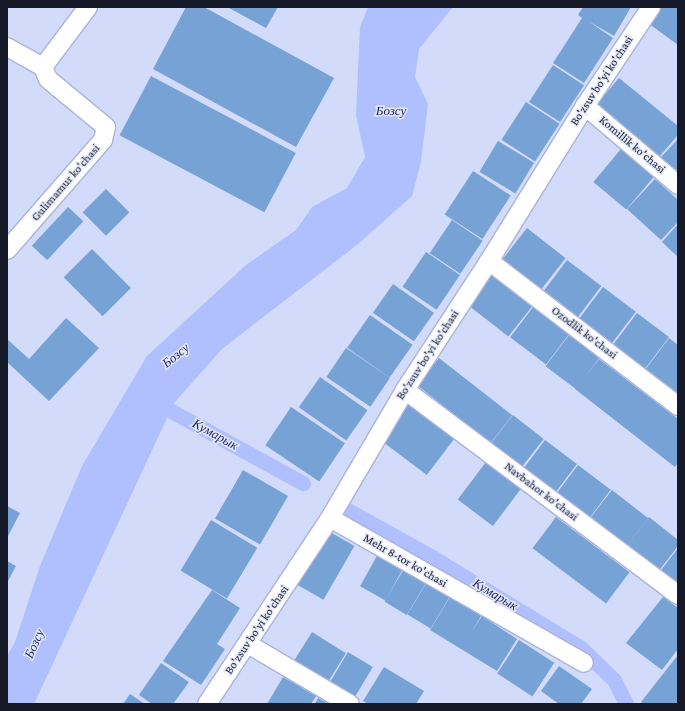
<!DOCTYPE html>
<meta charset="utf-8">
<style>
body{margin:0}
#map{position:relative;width:685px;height:711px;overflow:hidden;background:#d3dbfa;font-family:"Crimson Pro",serif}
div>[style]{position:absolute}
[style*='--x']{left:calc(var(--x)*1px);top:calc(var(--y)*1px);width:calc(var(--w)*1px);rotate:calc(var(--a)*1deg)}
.water>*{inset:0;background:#b0bffe}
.canal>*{height:15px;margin:-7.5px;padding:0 7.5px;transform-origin:7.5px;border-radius:7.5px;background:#b0bffe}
.building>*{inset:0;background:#77a2d6;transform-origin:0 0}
.roads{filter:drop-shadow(1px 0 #aab3da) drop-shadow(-1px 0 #aab3da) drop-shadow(0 1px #aab3da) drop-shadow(0 -1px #aab3da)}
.minor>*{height:18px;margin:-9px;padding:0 9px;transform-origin:9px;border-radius:9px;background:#fff}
span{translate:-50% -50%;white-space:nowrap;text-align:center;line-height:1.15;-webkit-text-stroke:3px #e4e9f9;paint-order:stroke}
.street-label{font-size:12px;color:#161927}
.water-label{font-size:13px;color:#1c1f65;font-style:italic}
.frame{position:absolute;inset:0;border:8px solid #161927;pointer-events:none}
</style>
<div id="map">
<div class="water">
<i style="clip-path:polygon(368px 7px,453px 7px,419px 49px,415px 77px,428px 104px,421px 162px,412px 196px,358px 244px,222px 349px,174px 403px,34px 704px,7px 704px,7px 656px,15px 642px,40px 566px,82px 466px,147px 356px,246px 265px,296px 230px,312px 207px,347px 188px,365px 157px,356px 115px,360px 27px)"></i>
</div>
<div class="canal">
<i style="--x:153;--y:401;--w:171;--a:28.7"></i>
<i style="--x:344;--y:508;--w:101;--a:29.1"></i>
<i style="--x:432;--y:557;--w:175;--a:31.4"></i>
<i style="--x:581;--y:648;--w:46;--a:44.1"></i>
<i style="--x:614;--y:680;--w:27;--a:63"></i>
</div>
<div class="building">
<i style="clip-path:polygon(186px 7px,204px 7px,334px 78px,296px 147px,153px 69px)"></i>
<i style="clip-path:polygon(227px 7px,278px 7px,266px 28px)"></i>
<i style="clip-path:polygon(583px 7px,631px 7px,614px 36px,588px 21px,613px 38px,584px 83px,553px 63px,582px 18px,578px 15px)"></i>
<i style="clip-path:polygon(660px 7px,678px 7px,678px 45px,648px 23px)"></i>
<i style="left:553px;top:65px;width:37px;height:44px;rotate:33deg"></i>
<i style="left:151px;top:76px;width:164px;height:67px;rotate:28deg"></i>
<i style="clip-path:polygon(619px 78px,678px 126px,678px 135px,659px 157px,596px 105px)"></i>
<i style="left:526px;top:102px;width:40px;height:45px;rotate:33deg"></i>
<i style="clip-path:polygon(678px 139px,678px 174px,660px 158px)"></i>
<i style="left:498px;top:141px;width:42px;height:36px;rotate:31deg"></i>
<i style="left:621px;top:149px;width:43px;height:43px;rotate:40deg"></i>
<i style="left:473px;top:171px;width:45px;height:52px;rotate:33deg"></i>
<i style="clip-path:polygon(655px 179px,678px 200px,678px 222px,661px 240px,627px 209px)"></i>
<i style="left:106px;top:189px;width:33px;height:33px;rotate:45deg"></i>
<i style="left:68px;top:207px;width:21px;height:53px;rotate:43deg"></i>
<i style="left:452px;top:220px;width:37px;height:40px;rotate:34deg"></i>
<i style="clip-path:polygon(678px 224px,678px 257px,662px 242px)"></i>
<i style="left:527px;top:228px;width:49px;height:41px;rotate:38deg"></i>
<i style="left:92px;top:249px;width:55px;height:40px;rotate:45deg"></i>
<i style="left:426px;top:252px;width:41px;height:42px;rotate:34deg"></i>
<i style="left:567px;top:260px;width:43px;height:39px;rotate:37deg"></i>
<i style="left:490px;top:274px;width:53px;height:38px;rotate:38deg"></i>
<i style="left:393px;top:284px;width:50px;height:35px;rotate:35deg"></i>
<i style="left:603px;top:287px;width:41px;height:40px;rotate:37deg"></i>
<i style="left:533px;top:307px;width:45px;height:38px;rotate:37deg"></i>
<i style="left:637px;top:313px;width:40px;height:41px;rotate:37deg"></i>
<i style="left:370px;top:315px;width:52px;height:40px;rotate:35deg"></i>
<i style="clip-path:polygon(66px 318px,99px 348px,49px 401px,7px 362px,7px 339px,29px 359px)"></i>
<i style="left:569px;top:335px;width:38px;height:39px;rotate:37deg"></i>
<i style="clip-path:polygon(669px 338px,678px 345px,677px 395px,645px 370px)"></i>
<i style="left:346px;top:348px;width:53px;height:35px;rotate:34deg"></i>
<i style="left:439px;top:358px;width:93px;height:35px;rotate:38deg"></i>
<i style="clip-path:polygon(599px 359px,678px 419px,678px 463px,675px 467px,575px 389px)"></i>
<i style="left:320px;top:377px;width:58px;height:37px;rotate:35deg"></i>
<i style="left:408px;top:402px;width:59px;height:47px;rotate:37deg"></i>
<i style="left:291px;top:407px;width:65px;height:46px;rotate:34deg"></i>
<i style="left:513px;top:415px;width:39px;height:35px;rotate:38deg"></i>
<i style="left:545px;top:440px;width:40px;height:36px;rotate:37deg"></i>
<i style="left:486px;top:462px;width:44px;height:47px;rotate:37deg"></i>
<i style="left:578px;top:465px;width:41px;height:36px;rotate:37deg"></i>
<i style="left:243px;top:470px;width:52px;height:56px;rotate:30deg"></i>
<i style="left:612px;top:490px;width:46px;height:37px;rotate:38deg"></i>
<i style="clip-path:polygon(7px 506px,20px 513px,7px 538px)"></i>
<i style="left:556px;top:517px;width:92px;height:39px;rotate:37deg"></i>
<i style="clip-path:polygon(649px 517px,678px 540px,678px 546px,658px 572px,626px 547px)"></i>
<i style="left:211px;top:520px;width:54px;height:59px;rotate:31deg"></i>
<i style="left:325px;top:529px;width:34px;height:62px;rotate:30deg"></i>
<i style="clip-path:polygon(678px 548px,678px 587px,659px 573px)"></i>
<i style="left:378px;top:554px;width:29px;height:37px;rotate:29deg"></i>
<i style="clip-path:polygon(7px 561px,16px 566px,7px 583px)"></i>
<i style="left:404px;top:569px;width:26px;height:38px;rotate:31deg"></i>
<i style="left:427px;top:582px;width:27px;height:38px;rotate:31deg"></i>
<i style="clip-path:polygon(212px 590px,240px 608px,217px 644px,225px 649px,201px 685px,163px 661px)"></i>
<i style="clip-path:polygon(450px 597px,481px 616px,472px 631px,482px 616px,517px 639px,497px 671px,430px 630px)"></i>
<i style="clip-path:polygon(663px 597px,678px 608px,678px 649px,662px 670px,626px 643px)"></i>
<i style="left:312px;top:632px;width:40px;height:35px;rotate:32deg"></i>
<i style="left:519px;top:640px;width:42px;height:40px;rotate:33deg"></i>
<i style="left:348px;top:652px;width:29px;height:37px;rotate:31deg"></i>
<i style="clip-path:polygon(678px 655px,678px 704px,644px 704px,641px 702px)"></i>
<i style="clip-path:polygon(161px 663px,189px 682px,173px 704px,152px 704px,139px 695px)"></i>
<i style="clip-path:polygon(559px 666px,592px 689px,581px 704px,559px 704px,541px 691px)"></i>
<i style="clip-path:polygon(384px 667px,424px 691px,416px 704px,368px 704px,363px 701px)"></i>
<i style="clip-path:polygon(283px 677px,316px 696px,311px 704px,267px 704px)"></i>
<i style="clip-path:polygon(130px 694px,145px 704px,123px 704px)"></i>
<i style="clip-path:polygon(318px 698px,329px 704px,315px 704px)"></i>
</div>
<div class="roads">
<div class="minor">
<i style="--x:7;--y:47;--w:41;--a:29.1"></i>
<i style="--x:585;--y:106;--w:122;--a:40.3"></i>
<i style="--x:7;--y:250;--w:146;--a:-48.9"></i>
<i style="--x:103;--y:140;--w:13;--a:-77"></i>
<i style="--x:106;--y:127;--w:75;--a:-140.4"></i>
<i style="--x:48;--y:79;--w:13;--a:-113"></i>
<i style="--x:43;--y:67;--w:75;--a:-53.1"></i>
<i style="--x:489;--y:261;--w:238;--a:37.5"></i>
<i style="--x:405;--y:390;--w:341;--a:36.9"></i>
<i style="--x:330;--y:518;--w:292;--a:29.7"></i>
<i style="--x:248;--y:644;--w:118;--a:30.5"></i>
<i style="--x:207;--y:704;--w:223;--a:-56.5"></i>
<i style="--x:330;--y:518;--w:148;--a:-59.6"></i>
<i style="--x:405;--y:390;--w:154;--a:-56.9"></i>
<i style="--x:489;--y:261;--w:182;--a:-58.2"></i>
<i style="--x:585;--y:106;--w:119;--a:-56.3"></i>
</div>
</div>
<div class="street-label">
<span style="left:602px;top:81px;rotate:-57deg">Bo'zsuv bo'yi ko'chasi</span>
<span style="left:632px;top:145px;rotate:40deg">Komillik ko'chasi</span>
<span style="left:66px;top:183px;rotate:-49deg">Gulimamur ko'chasi</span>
<span style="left:584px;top:333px;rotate:37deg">Ozodlik ko'chasi</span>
<span style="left:428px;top:355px;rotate:-57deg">Bo'zsuv bo'yi ko'chasi</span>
<span style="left:541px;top:492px;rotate:37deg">Navbahor ko'chasi</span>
<span style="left:405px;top:561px;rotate:30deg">Mehr 8-tor ko'chasi</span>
<span style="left:257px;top:630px;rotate:-56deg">Bo'zsuv bo'yi ko'chasi</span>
</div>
<div class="water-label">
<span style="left:391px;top:111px">Бозсу</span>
<span style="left:176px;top:356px;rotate:-39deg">Бозсу</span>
<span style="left:215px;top:435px;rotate:29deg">Кумарык</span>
<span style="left:495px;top:595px;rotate:31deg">Кумарык</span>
<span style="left:35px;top:644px;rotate:-66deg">Бозсу</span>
</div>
<div class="frame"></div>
</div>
